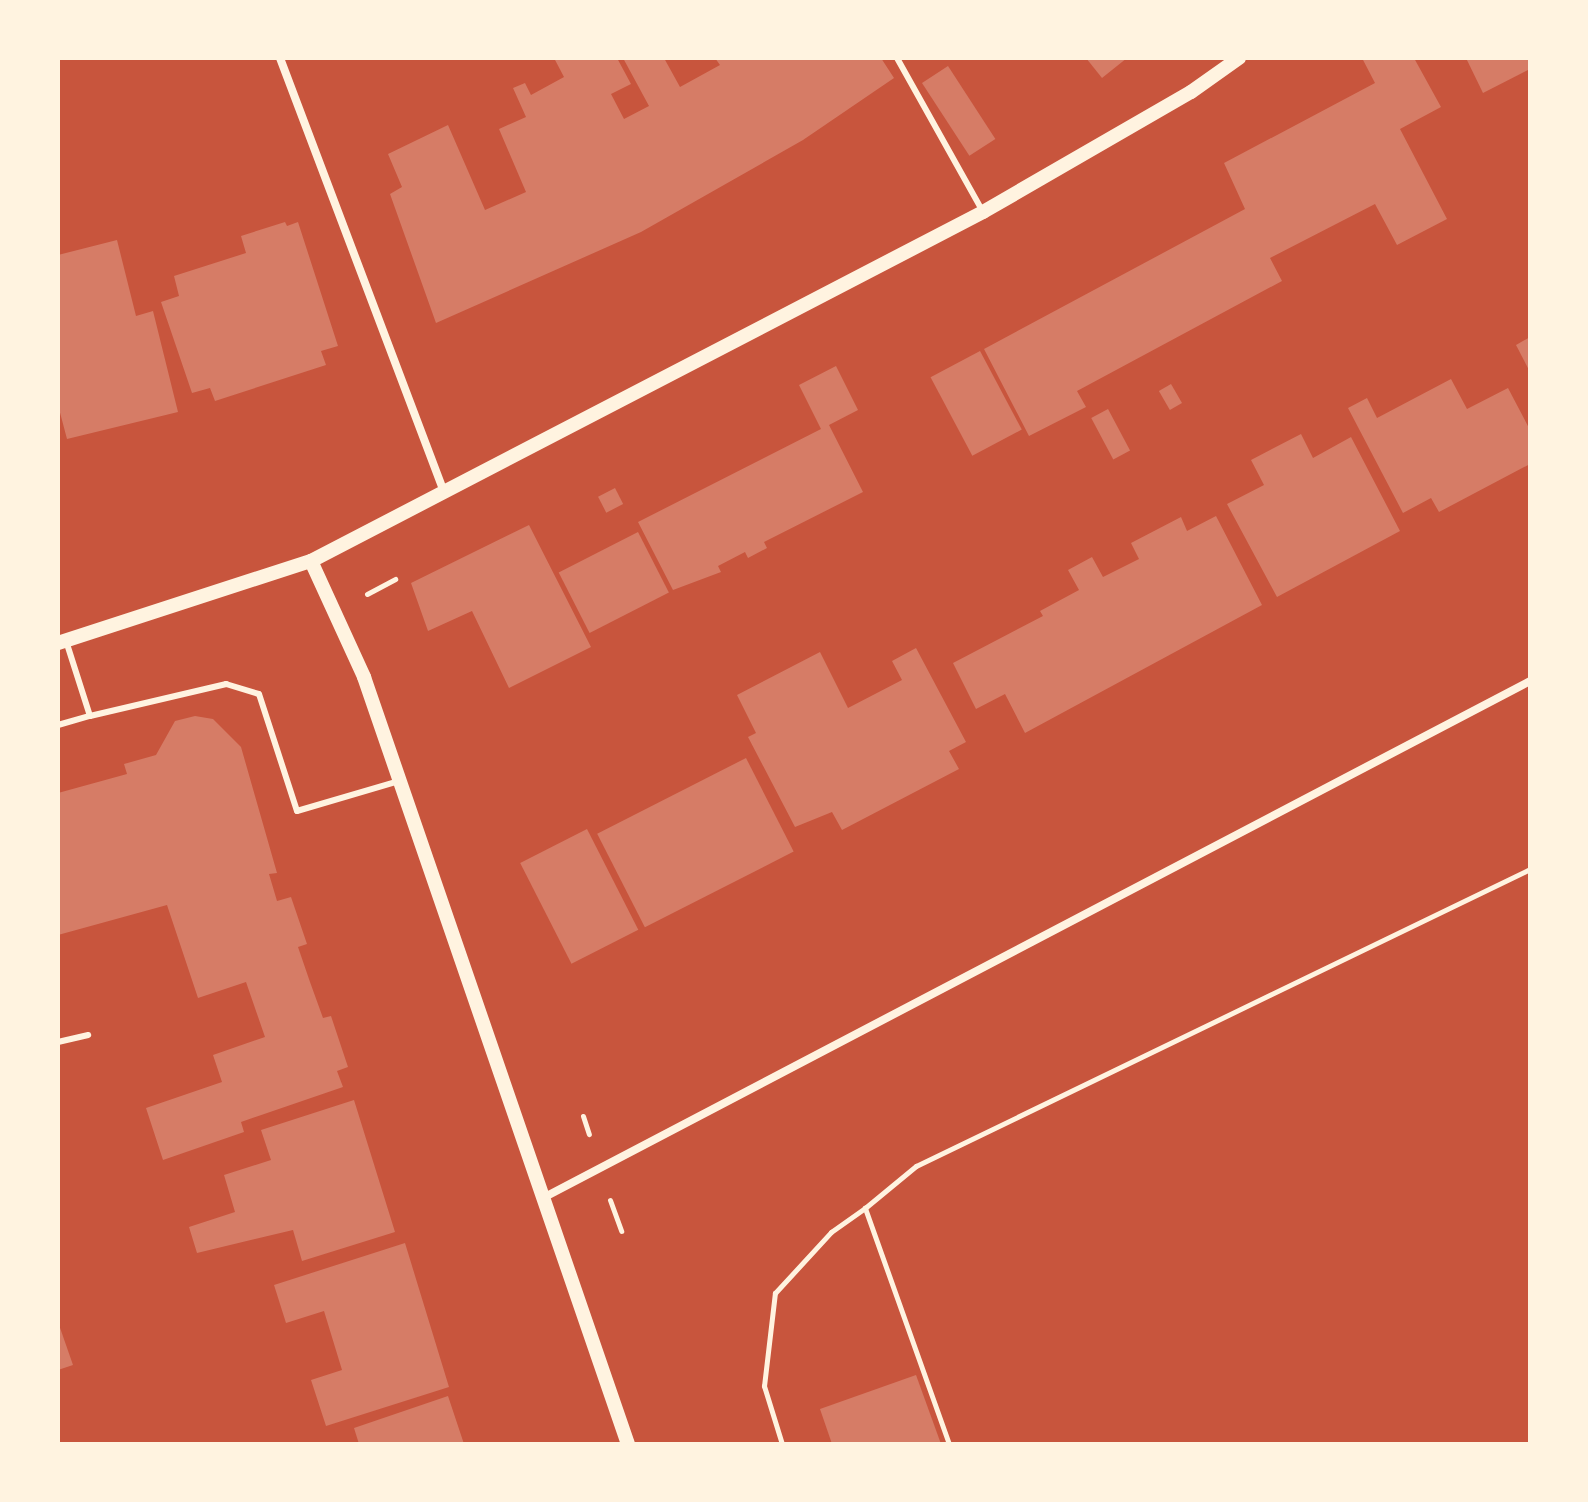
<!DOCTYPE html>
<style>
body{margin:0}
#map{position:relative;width:1588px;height:1502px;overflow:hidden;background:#c8553d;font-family:Lato,sans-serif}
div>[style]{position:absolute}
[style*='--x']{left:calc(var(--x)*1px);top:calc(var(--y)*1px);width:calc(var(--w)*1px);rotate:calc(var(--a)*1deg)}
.building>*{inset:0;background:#d67c66;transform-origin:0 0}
.path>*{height:5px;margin:-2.5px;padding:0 2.5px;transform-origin:2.5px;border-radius:2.5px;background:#fff3e0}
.service>*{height:6px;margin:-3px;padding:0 3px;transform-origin:3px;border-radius:3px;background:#fff3e0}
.minor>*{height:8px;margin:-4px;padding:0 4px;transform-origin:4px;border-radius:4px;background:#fff3e0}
.tertiary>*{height:14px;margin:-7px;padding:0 7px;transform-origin:7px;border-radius:7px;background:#fff3e0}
span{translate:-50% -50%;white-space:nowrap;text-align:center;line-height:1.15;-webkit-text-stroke:8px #fff3e0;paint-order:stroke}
.frame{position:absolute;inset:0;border:60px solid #fff3e0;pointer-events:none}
</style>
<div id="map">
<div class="building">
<i style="clip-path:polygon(554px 58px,617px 58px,631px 84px,611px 94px,624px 119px,649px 106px,623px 58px,664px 58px,680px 87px,720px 65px,715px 58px,881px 58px,894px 78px,803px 140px,641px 232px,436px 323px,390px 194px,402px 187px,388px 154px,448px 125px,485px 210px,526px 192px,499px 129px,526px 117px,513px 88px,525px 83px,531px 95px,564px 77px)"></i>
<i style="clip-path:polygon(1086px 58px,1127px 58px,1102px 78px)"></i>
<i style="clip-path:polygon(1362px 58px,1414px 58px,1441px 107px,1400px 129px,1447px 219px,1397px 245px,1375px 204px,1270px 258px,1282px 281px,1077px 391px,1086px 407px,1029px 436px,984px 349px,1245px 209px,1224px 163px,1375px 83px)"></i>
<i style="clip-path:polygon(1466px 58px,1530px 58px,1530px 69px,1483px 93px)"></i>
<i style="left:948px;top:66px;width:87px;height:31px;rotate:57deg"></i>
<i style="clip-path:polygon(285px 222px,287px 226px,298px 222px,338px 346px,321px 351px,326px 365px,215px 401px,210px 388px,192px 393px,161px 302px,179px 296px,174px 276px,246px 253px,241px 236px)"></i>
<i style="clip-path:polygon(117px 240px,136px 316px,153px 311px,178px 412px,67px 439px,58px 405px,58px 255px)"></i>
<i style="clip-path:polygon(1530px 337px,1530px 372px,1516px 345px)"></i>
<i style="left:980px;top:351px;width:89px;height:56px;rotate:62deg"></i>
<i style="clip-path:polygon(836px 366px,858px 410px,829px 425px,863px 492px,764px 542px,767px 548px,748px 558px,745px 552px,718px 566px,721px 572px,673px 590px,638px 522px,821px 429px,799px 385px)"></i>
<i style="clip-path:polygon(1451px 379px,1467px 409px,1508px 388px,1530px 430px,1530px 464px,1439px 512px,1431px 498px,1403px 513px,1348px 408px,1367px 398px,1377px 418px)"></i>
<i style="left:1171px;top:384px;width:22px;height:14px;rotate:60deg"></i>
<i style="left:1108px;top:409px;width:47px;height:19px;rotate:62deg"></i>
<i style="clip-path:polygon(1301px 434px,1313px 458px,1351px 437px,1400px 531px,1277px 597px,1227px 504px,1264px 485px,1251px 460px)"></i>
<i style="left:615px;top:488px;width:18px;height:19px;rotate:63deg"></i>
<i style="clip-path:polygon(1216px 516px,1262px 605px,1025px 733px,1005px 694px,976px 709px,953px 663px,1043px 616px,1040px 611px,1079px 590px,1068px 570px,1092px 557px,1103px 577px,1139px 559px,1131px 543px,1181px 517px,1187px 531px)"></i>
<i style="clip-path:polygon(529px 525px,591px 647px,509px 688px,472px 611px,428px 631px,411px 583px)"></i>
<i style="left:638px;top:532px;width:68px;height:89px;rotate:63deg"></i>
<i style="clip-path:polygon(916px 648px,966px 742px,949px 751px,959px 769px,842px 830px,832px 812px,795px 827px,748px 737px,756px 733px,737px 695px,820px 652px,848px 708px,902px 680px,892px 661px)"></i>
<i style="clip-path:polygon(195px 716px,213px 719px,241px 747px,277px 873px,269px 874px,277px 901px,291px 897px,307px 944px,298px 947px,310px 982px,323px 1018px,331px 1016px,348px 1067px,337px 1071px,343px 1087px,241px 1122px,244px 1132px,163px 1160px,146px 1108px,222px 1082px,213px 1055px,265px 1037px,246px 982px,198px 998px,167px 905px,58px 935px,58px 793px,127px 774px,124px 764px,156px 755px,175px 721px)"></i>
<i style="left:746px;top:758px;width:105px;height:167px;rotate:63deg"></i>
<i style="left:587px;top:829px;width:113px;height:75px;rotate:63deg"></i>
<i style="clip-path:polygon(354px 1100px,395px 1232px,302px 1261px,293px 1230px,197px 1253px,189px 1227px,235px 1212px,224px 1175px,271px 1160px,261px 1130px)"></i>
<i style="clip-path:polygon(405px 1243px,449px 1387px,326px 1426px,311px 1380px,342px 1370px,324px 1311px,286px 1323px,274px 1285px)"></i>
<i style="clip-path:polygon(58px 1322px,73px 1365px,58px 1370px)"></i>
<i style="clip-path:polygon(916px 1375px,941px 1444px,832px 1444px,820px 1409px)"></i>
<i style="clip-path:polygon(448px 1396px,464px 1444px,359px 1444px,354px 1428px)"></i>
</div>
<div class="path">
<i style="--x:367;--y:594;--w:32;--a:-28"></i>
<i style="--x:583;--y:1116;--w:19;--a:72"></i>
<i style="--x:610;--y:1200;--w:33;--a:70"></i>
<i style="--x:782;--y:1444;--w:61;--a:-107.2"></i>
<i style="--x:764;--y:1386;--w:94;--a:-83.3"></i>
<i style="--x:775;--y:1293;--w:83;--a:-47.4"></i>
<i style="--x:831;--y:1232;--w:42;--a:-35.2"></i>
<i style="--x:949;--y:1444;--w:251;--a:-109.6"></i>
<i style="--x:865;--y:1208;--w:66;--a:-39.5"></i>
<i style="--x:916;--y:1166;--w:682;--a:-25.81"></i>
</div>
<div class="service">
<i style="--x:897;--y:58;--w:176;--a:60.8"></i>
<i style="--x:90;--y:716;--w:140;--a:-13.2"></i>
<i style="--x:226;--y:684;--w:34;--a:17"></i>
<i style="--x:259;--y:694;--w:123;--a:72"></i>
<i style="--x:297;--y:811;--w:106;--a:-16.4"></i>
<i style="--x:58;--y:725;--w:33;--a:-16"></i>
<i style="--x:90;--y:716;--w:79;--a:-107.7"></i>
<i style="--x:58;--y:1042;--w:31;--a:-13"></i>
</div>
<div class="minor">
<i style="--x:280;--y:58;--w:462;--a:69.3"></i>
<i style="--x:541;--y:1199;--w:1116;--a:-27.64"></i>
</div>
<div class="tertiary">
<i style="--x:311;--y:561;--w:128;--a:65.4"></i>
<i style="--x:364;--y:677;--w:811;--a:71.01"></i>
<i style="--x:58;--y:643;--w:266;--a:-18"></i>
<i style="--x:311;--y:561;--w:757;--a:-27.44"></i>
<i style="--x:983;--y:212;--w:240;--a:-30"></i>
<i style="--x:1191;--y:92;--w:59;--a:-35.3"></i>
</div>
<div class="frame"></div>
</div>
